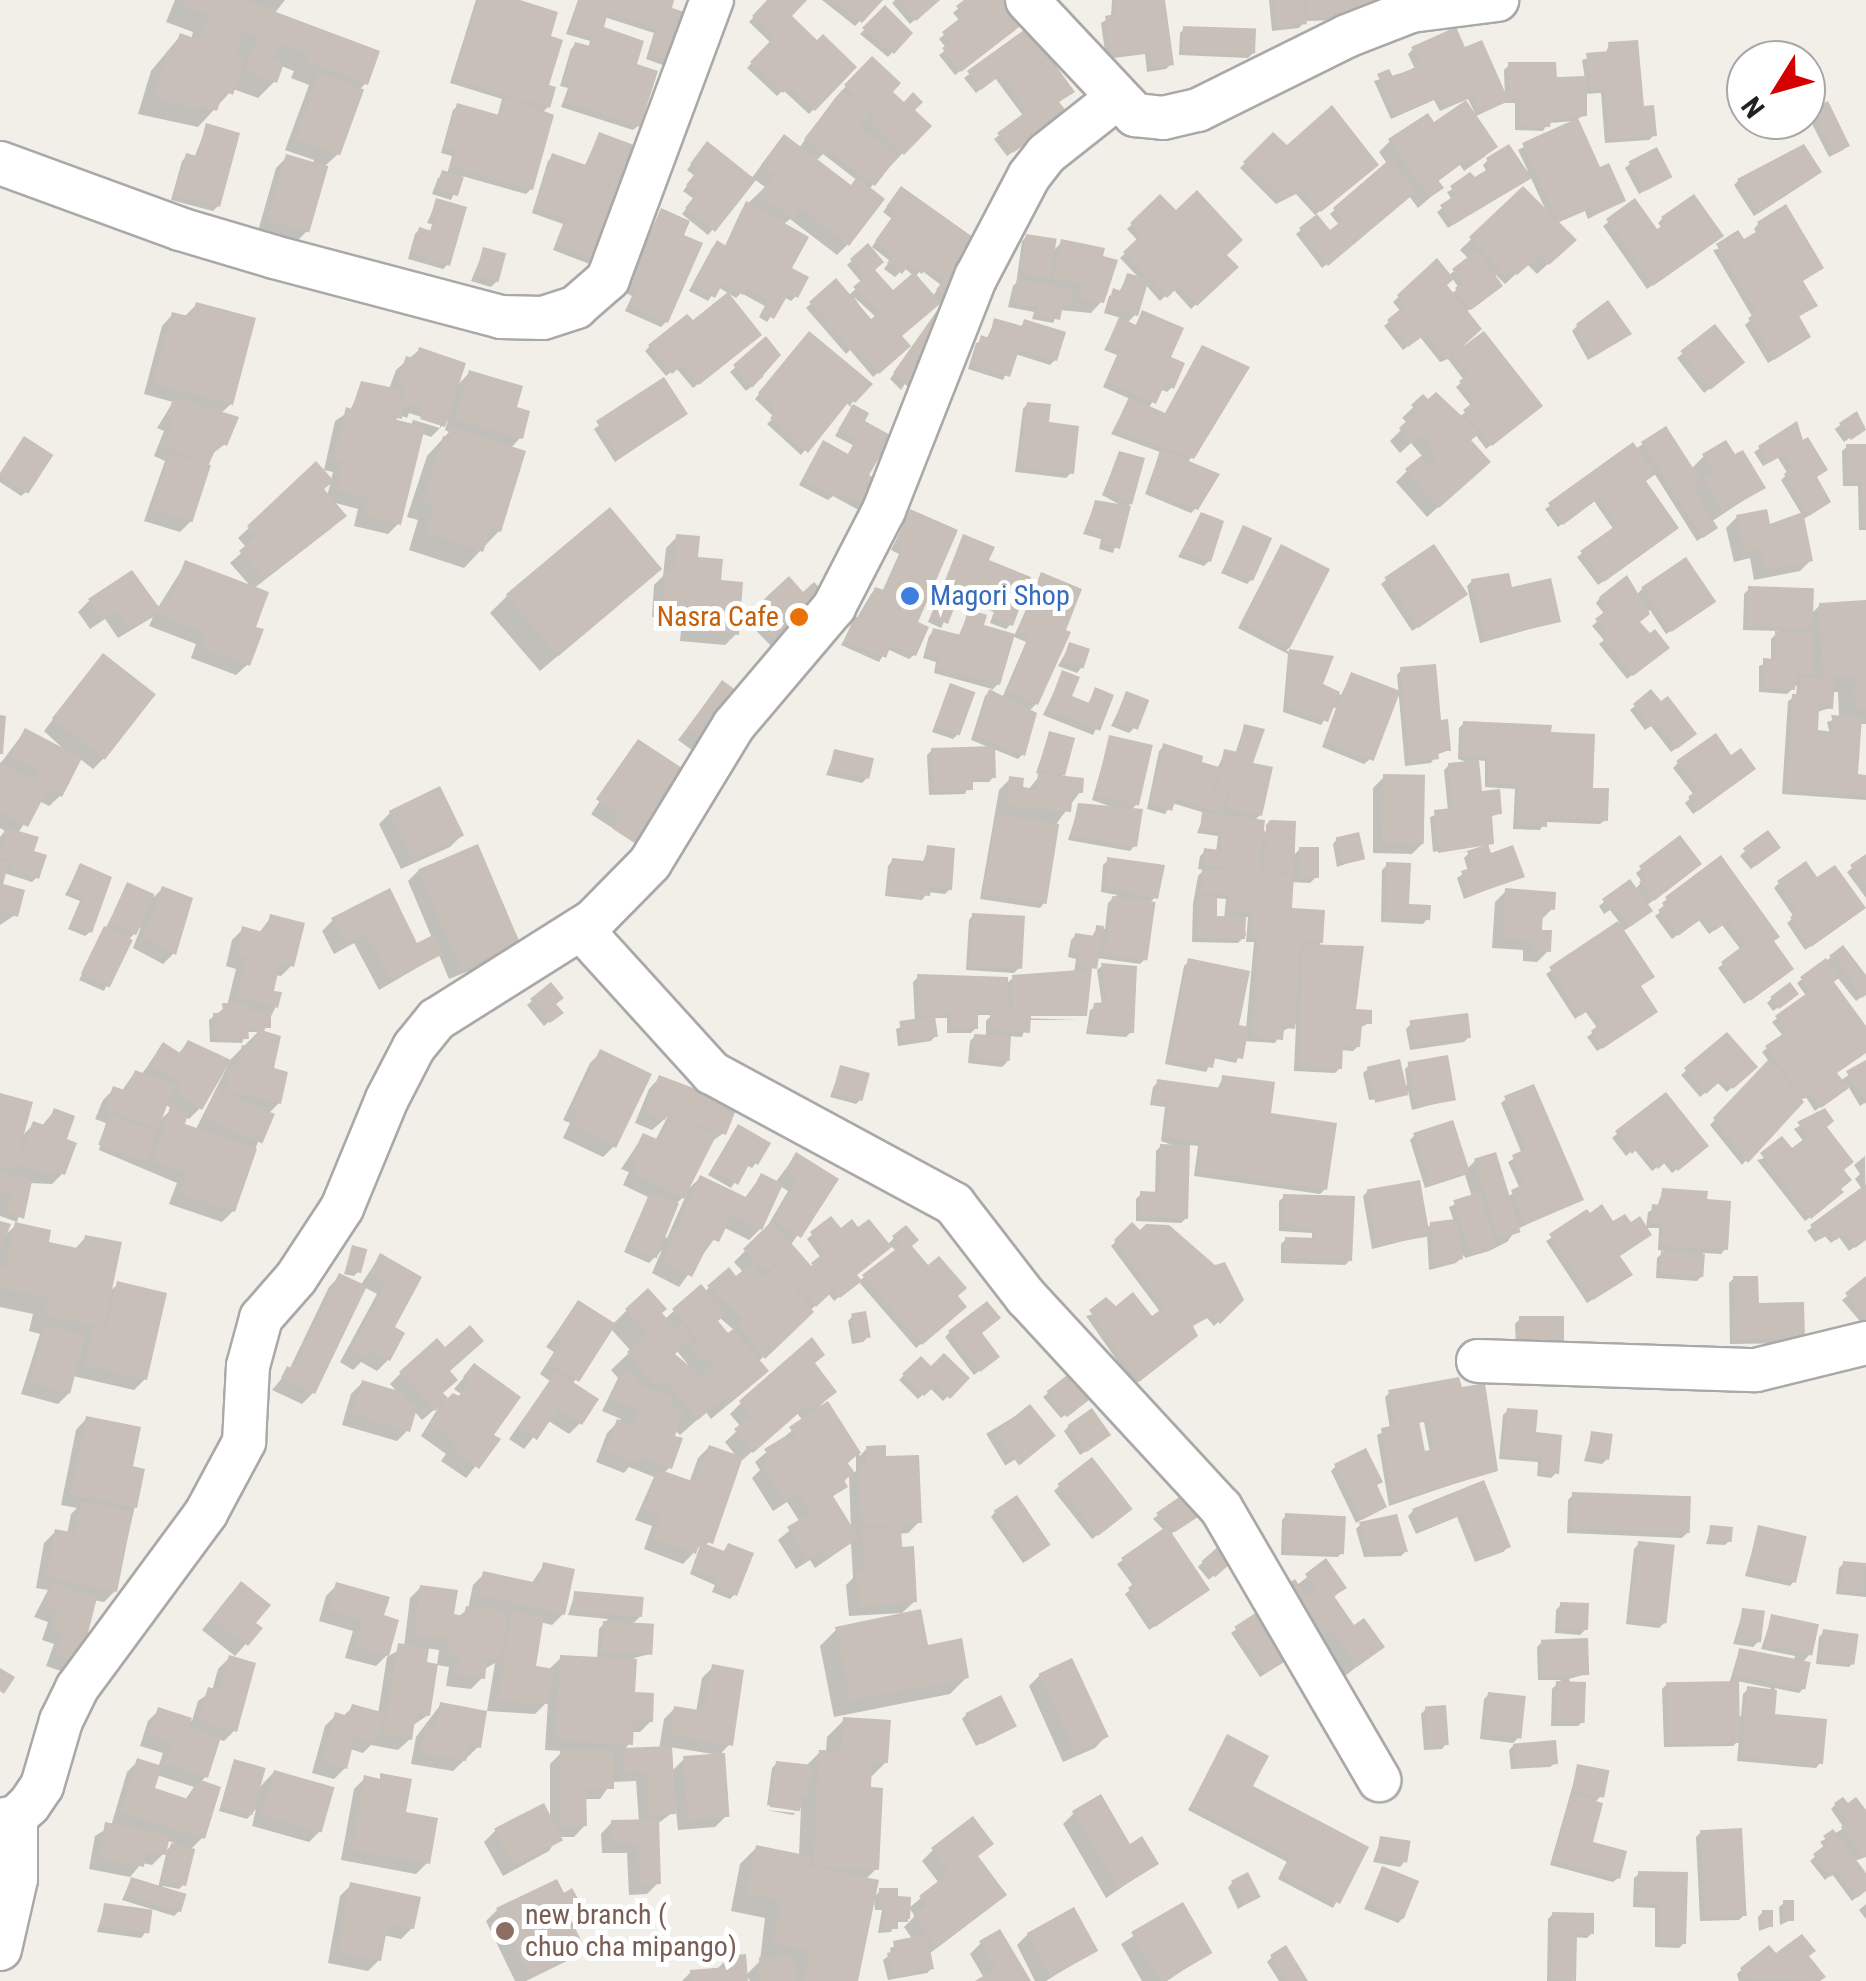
<!DOCTYPE html>
<style>
body{margin:0}
#map{position:relative;width:1866px;height:1981px;overflow:hidden;background:#f2efe9;font-family:"Roboto Condensed",sans-serif}
div>[style]{position:absolute}
[style*='--x']{left:calc(var(--x)*1px);top:calc(var(--y)*1px);width:calc(var(--w)*1px);rotate:calc(var(--a)*1deg)}
.shadow>*{inset:0;background:#0003;transform-origin:0 0}
.building>*{inset:0;background:#c7bfb8;transform-origin:0 0}
.roads{filter:drop-shadow(2px 0 #a9a9a9) drop-shadow(-2px 0 #a9a9a9) drop-shadow(0 2px #a9a9a9) drop-shadow(0 -2px #a9a9a9)}
.minor>*{height:42px;margin:-21px;padding:0 21px;transform-origin:21px;border-radius:21px;background:#fff}
.dots>*{width:28px;height:28px;translate:-50% -50%;box-sizing:border-box;border:5px solid #fff;border-radius:50%}
span{translate:-50% -50%;white-space:nowrap;text-align:center;line-height:1.15;-webkit-text-stroke:10px #fff;paint-order:stroke}
.shop-label{font-size:28px;color:#366cbe}
.left{translate:0 -50%;text-align:left}
.food-label{font-size:28px;color:#c56008}
.right{translate:-100% -50%;text-align:right}
.education-label{font-size:28px;color:#785e54}
.north{position:absolute;left:1726px;top:40px;width:100px;height:100px;box-sizing:border-box;background:#fff;border:2px solid #a7a7a7;border-radius:50%;rotate:233deg;font-size:28px;font-weight:700;line-height:40px;text-align:center;color:#222}
.north::after{content:'';display:block;margin:auto;width:35px;height:45px;background:#d40000;clip-path:polygon(50% 0,100% 100%,50% 72%,0 100%)}
</style>
<div id="map">
<div class="shadow">
<i style="clip-path:polygon(175px 0,285px 0,274px 14px,366px 83px,359px 90px,338px 154px,326px 165px,307px 231px,296px 242px,258px 231px,276px 168px,287px 157px,313px 164px,314px 160px,285px 150px,309px 85px,291px 78px,294px 71px,281px 66px,275px 81px,258px 98px,233px 89px,198px 127px,138px 114px,151px 71px,181px 35px,191px 39px,193px 32px,166px 22px)"></i>
<i style="clip-path:polygon(476px 0,512px 0,548px 37px,548px 107px,541px 114px,531px 189px,526px 194px,462px 176px,451px 200px,432px 194px,438px 178px,447px 174px,452px 156px,441px 153px,453px 110px,458px 106px,497px 117px,502px 99px,450px 83px)"></i>
<i style="clip-path:polygon(578px 0,672px 0,668px 67px,646px 59px,654px 33px,604px 17px,601px 29px,634px 65px,638px 126px,633px 130px,561px 107px,568px 88px,560px 86px,571px 49px,576px 44px,588px 48px,590px 41px,566px 34px)"></i>
<i style="clip-path:polygon(770px 0,803px 0,789px 16px,817px 43px,854px 67px,809px 114px,783px 90px,777px 96px,747px 68px,771px 43px,749px 22px)"></i>
<i style="clip-path:polygon(822px 0,880px 0,855px 26px)"></i>
<i style="clip-path:polygon(895px 0,937px 0,910px 24px,892px 3px)"></i>
<i style="clip-path:polygon(968px 0,1019px 26px,955px 75px,939px 55px,947px 49px,939px 39px,960px 21px,953px 13px)"></i>
<i style="clip-path:polygon(1112px 0,1162px 0,1171px 64px,1166px 69px,1147px 72px,1145px 54px,1106px 59px,1101px 23px,1111px 17px)"></i>
<i style="clip-path:polygon(1269px 0,1383px 0,1379px 19px,1305px 21px,1299px 28px,1272px 31px)"></i>
<i style="clip-path:polygon(885px 9px,909px 33px,888px 57px,860px 34px)"></i>
<i style="clip-path:polygon(1184px 29px,1253px 53px,1248px 58px,1179px 55px,1180px 33px)"></i>
<i style="clip-path:polygon(1027px 31px,1060px 118px,1007px 156px,994px 139px,1024px 117px,995px 78px,976px 93px,964px 78px)"></i>
<i style="clip-path:polygon(evenodd,1609px 45px,1654px 135px,1649px 140px,1605px 143px,1601px 93px,1584px 94px,1584px 115px,1576px 120px,1599px 170px,1623px 200px,1588px 219px,1585px 211px,1557px 223px,1562px 251px,1537px 274px,1527px 264px,1505px 284px,1496px 275px,1495px 291px,1466px 312px,1462px 345px,1535px 410px,1486px 449px,1475px 434px,1469px 441px,1477px 472px,1427px 517px,1396px 482px,1422px 456px,1411px 443px,1400px 453px,1390px 441px,1408px 423px,1402px 418px,1423px 398px,1459px 417px,1472px 407px,1456px 387px,1464px 380px,1448px 359px,1440px 362px,1420px 337px,1403px 350px,1384px 326px,1401px 312px,1393px 302px,1437px 261px,1448px 276px,1469px 259px,1460px 250px,1522px 190px,1547px 213px,1530px 176px,1448px 228px,1437px 212px,1452px 200px,1447px 192px,1487px 172px,1483px 165px,1488px 160px,1528px 171px,1518px 150px,1575px 121px,1548px 123px,1543px 131px,1515px 130px,1515px 103px,1504px 103px,1474px 117px,1495px 147px,1484px 157px,1464px 171px,1460px 165px,1437px 182px,1441px 188px,1418px 208px,1409px 196px,1322px 268px,1296px 234px,1316px 218px,1330px 233px,1340px 226px,1330px 214px,1388px 165px,1379px 152px,1390px 141px,1475px 113px,1468px 99px,1440px 111px,1434px 100px,1391px 119px,1374px 81px,1415px 69px,1408px 54px,1413px 49px,1464px 50px,1505px 98px,1504px 70px,1509px 65px,1554px 79px,1585px 79px,1582px 60px,1605px 54px,1609px 45px,1452px 278px,1459px 288px,1451px 294px,1444px 285px,1452px 278px)"></i>
<i style="clip-path:polygon(evenodd,872px 59px,889px 92px,928px 126px,869px 189px,848px 244px,837px 255px,790px 219px,783px 225px,796px 296px,791px 301px,784px 297px,767px 322px,759px 317px,765px 306px,741px 293px,736px 298px,718px 287px,708px 301px,689px 291px,712px 248px,717px 243px,724px 248px,742px 209px,765px 187px,754px 179px,708px 235px,682px 214px,694px 199px,683px 191px,695px 176px,687px 170px,703px 149px,751px 179px,774px 148px,799px 148px,835px 98px,872px 59px,823px 154px,858px 181px,850px 188px,816px 161px,823px 154px)"></i>
<i style="clip-path:polygon(1812px 111px,1847px 145px,1843px 150px,1829px 157px,1808px 116px)"></i>
<i style="clip-path:polygon(207px 126px,218px 206px,213px 211px,171px 200px,182px 161px,187px 156px,194px 158px)"></i>
<i style="clip-path:polygon(599px 135px,639px 149px,592px 265px,553px 250px,563px 224px,532px 213px,548px 161px,553px 156px,584px 167px)"></i>
<i style="clip-path:polygon(1273px 135px,1287px 148px,1371px 169px,1315px 215px,1296px 194px,1276px 204px,1240px 168px)"></i>
<i style="clip-path:polygon(1630px 164px,1669px 177px,1639px 194px,1625px 168px)"></i>
<i style="clip-path:polygon(1814px 177px,1754px 216px,1734px 185px,1738px 181px)"></i>
<i style="clip-path:polygon(evenodd,897px 194px,988px 251px,901px 390px,890px 379px,944px 305px,939px 301px,899px 337px,908px 346px,873px 377px,850px 350px,846px 354px,806px 308px,836px 282px,848px 296px,862px 283px,847px 265px,868px 247px,872px 270px,892px 294px,913px 275px,904px 268px,895px 277px,884px 269px,890px 261px,872px 247px,892px 219px,883px 212px,897px 194px,921px 270px,941px 285px,932px 297px,915px 277px,921px 270px,897px 194px,854px 297px,877px 318px,871px 323px,854px 297px)"></i>
<i style="clip-path:polygon(1160px 197px,1235px 267px,1191px 309px,1173px 289px,1160px 301px,1145px 284px,1135px 315px,1127px 323px,1134px 327px,1143px 313px,1168px 358px,1172px 387px,1167px 392px,1160px 389px,1148px 409px,1164px 416px,1202px 348px,1192px 457px,1187px 463px,1196px 508px,1191px 513px,1145px 494px,1160px 452px,1111px 434px,1130px 399px,1103px 387px,1117px 355px,1104px 350px,1121px 318px,1104px 313px,1109px 296px,1119px 292px,1128px 275px,1140px 279px,1120px 258px,1138px 241px,1127px 229px)"></i>
<i style="clip-path:polygon(437px 201px,448px 264px,443px 269px,408px 259px,415px 234px,420px 229px,430px 232px,432px 224px,427px 223px)"></i>
<i style="clip-path:polygon(1635px 202px,1656px 232px,1662px 228px,1658px 223px,1663px 218px,1716px 241px,1647px 289px,1603px 226px)"></i>
<i style="clip-path:polygon(661px 211px,681px 236px,666px 322px,661px 327px,625px 311px,632px 296px,623px 292px)"></i>
<i style="clip-path:polygon(1758px 224px,1821px 268px,1801px 282px,1815px 306px,1797px 318px,1804px 341px,1768px 363px,1745px 325px,1753px 318px,1713px 250px,1743px 243px,1757px 234px,1754px 229px)"></i>
<i style="clip-path:polygon(1027px 236px,1053px 251px,1062px 242px,1102px 301px,1091px 313px,1059px 310px,1053px 323px,1032px 319px,1034px 312px,1008px 307px,1013px 286px,1020px 279px,1017px 278px,1022px 241px)"></i>
<i style="clip-path:polygon(484px 250px,496px 282px,491px 287px,471px 281px)"></i>
<i style="clip-path:polygon(196px 305px,231px 404px,220px 414px,225px 444px,212px 454px,191px 521px,180px 532px,144px 521px,165px 461px,154px 456px,164px 431px,157px 428px,173px 402px,144px 394px,162px 326px,173px 314px,185px 316px)"></i>
<i style="clip-path:polygon(995px 321px,1019px 328px,1025px 322px,1055px 360px,1050px 365px,1015px 354px,1003px 380px,968px 369px,976px 343px,986px 340px)"></i>
<i style="clip-path:polygon(1577px 326px,1624px 338px,1588px 360px,1572px 331px)"></i>
<i style="clip-path:polygon(1714px 328px,1737px 367px,1704px 393px,1677px 358px)"></i>
<i style="clip-path:polygon(754px 339px,693px 388px,676px 368px,666px 376px,645px 351px,650px 346px)"></i>
<i style="clip-path:polygon(804px 339px,869px 384px,850px 405px,866px 414px,861px 422px,864px 513px,833px 496px,828px 500px,799px 485px,819px 448px,847px 456px,853px 445px,835px 436px,852px 408px,845px 402px,801px 455px,767px 424px,774px 417px,755px 399px)"></i>
<i style="clip-path:polygon(766px 340px,763px 377px,746px 391px,730px 372px)"></i>
<i style="clip-path:polygon(evenodd,419px 350px,456px 387px,469px 373px,514px 409px,520px 438px,510px 449px,499px 531px,464px 568px,409px 550px,418px 520px,407px 517px,427px 456px,449px 432px,445px 430px,448px 420px,431px 437px,420px 433px,399px 523px,388px 534px,354px 526px,358px 509px,332px 502px,333px 527px,253px 589px,230px 563px,247px 548px,238px 538px,316px 465px,327px 497px,333px 472px,324px 470px,335px 421px,350px 411px,362px 384px,389px 389px,396px 370px,419px 350px,409px 413px,440px 423px,440px 428px,407px 418px,409px 413px,419px 350px,399px 415px,413px 420px,411px 426px,395px 422px,399px 415px)"></i>
<i style="clip-path:polygon(663px 380px,680px 418px,615px 462px,594px 429px)"></i>
<i style="clip-path:polygon(1027px 404px,1071px 473px,1066px 478px,1015px 472px,1023px 409px)"></i>
<i style="left:1856px;top:414px;width:16px;height:26px;rotate:55deg"></i>
<i style="clip-path:polygon(1795px 425px,1824px 506px,1802px 520px,1811px 560px,1800px 571px,1754px 580px,1750px 558px,1734px 562px,1726px 528px,1737px 517px,1768px 527px,1802px 515px,1781px 480px,1788px 474px,1778px 458px,1763px 466px,1754px 452px)"></i>
<i style="clip-path:polygon(19px 444px,26px 492px,21px 496px,0 482px,0 474px)"></i>
<i style="clip-path:polygon(1643px 444px,1691px 469px,1704px 456px,1734px 458px,1762px 488px,1711px 522px,1710px 532px,1697px 541px,1654px 473px,1643px 482px,1671px 532px,1598px 585px,1577px 557px,1614px 530px,1594px 501px,1558px 527px,1545px 509px)"></i>
<i style="clip-path:polygon(1847px 447px,1866px 447px,1866px 530px,1859px 530px,1858px 486px,1843px 486px,1842px 451px)"></i>
<i style="clip-path:polygon(1119px 454px,1130px 503px,1113px 553px,1099px 549px,1101px 539px,1083px 534px,1095px 503px,1124px 507px,1102px 495px)"></i>
<i style="clip-path:polygon(910px 512px,914px 655px,909px 659px,887px 649px,879px 662px,841px 645px,871px 594px,876px 590px,882px 592px,899px 554px,891px 550px)"></i>
<i style="clip-path:polygon(1201px 515px,1209px 561px,1204px 566px,1178px 557px)"></i>
<i style="clip-path:polygon(1244px 528px,1251px 580px,1247px 584px,1221px 573px)"></i>
<i style="clip-path:polygon(677px 537px,718px 583px,736px 634px,725px 645px,680px 641px,682px 619px,652px 617px,654px 585px,663px 576px,666px 548px)"></i>
<i style="clip-path:polygon(964px 537px,986px 562px,1011px 624px,1006px 629px,990px 623px,994px 612px,956px 597px,941px 628px,928px 622px)"></i>
<i style="clip-path:polygon(1282px 547px,1290px 647px,1286px 651px,1331px 658px,1320px 686px,1341px 695px,1351px 675px,1369px 760px,1364px 764px,1322px 747px,1336px 708px,1332px 707px,1321px 725px,1283px 712px,1288px 654px,1238px 628px)"></i>
<i style="clip-path:polygon(186px 563px,253px 628px,248px 664px,236px 675px,191px 658px,196px 644px,149px 626px,153px 617px,118px 638px,105px 619px,90px 629px,78px 612px,89px 601px,157px 609px)"></i>
<i style="clip-path:polygon(evenodd,1042px 575px,1036px 704px,1029px 711px,1023px 754px,1018px 759px,971px 740px,985px 696px,992px 689px,934px 673px,936px 662px,923px 658px,929px 636px,934px 631px,958px 637px,969px 612px,981px 627px,1014px 636px,1042px 575px,1012px 636px,1026px 642px,1002px 698px,990px 692px,998px 684px,1012px 636px)"></i>
<i style="clip-path:polygon(789px 579px,803px 595px,825px 597px,772px 647px,746px 620px)"></i>
<i style="clip-path:polygon(1386px 580px,1460px 599px,1412px 631px,1381px 584px)"></i>
<i style="clip-path:polygon(1472px 581px,1510px 590px,1559px 621px,1480px 643px,1467px 586px)"></i>
<i style="clip-path:polygon(641px 585px,540px 671px,490px 613px,507px 596px)"></i>
<i style="clip-path:polygon(1643px 588px,1708px 606px,1666px 634px,1650px 610px,1637px 622px,1662px 652px,1627px 679px,1599px 644px,1604px 640px,1592px 626px,1605px 615px,1596px 603px,1600px 598px,1636px 595px)"></i>
<i style="clip-path:polygon(evenodd,1749px 589px,1811px 614px,1820px 605px,1866px 602px,1866px 724px,1859px 724px,1856px 777px,1866px 778px,1866px 800px,1782px 794px,1788px 701px,1796px 696px,1797px 685px,1787px 694px,1759px 692px,1759px 666px,1771px 661px,1771px 639px,1780px 631px,1743px 630px,1744px 594px,1749px 589px,1831px 692px,1838px 692px,1839px 718px,1827px 722px,1830px 734px,1816px 733px,1817px 712px,1830px 708px,1831px 692px)"></i>
<i style="clip-path:polygon(1070px 645px,1081px 668px,1077px 673px,1058px 666px)"></i>
<i style="clip-path:polygon(93px 667px,104px 758px,93px 769px,79px 758px,60px 796px,49px 806px,39px 801px,18px 833px,31px 852px,37px 877px,32px 882px,4px 873px,0 886px,15px 915px,0 925px,0 837px,5px 831px,0 828px,0 764px,25px 731px,68px 753px,44px 731px)"></i>
<i style="clip-path:polygon(1401px 670px,1439px 722px,1449px 750px,1436px 755px,1431px 763px,1405px 766px,1397px 675px)"></i>
<i style="clip-path:polygon(1063px 673px,1069px 697px,1087px 705px,1096px 690px,1111px 696px,1093px 735px,1043px 715px)"></i>
<i style="clip-path:polygon(722px 683px,703px 758px,678px 740px)"></i>
<i style="clip-path:polygon(951px 686px,958px 734px,953px 739px,932px 732px)"></i>
<i style="clip-path:polygon(1127px 694px,1134px 728px,1129px 733px,1111px 726px)"></i>
<i style="clip-path:polygon(1635px 706px,1689px 739px,1671px 752px,1651px 726px,1645px 730px,1630px 710px)"></i>
<i style="clip-path:polygon(1464px 723px,1548px 734px,1591px 790px,1605px 820px,1600px 824px,1545px 822px,1540px 830px,1513px 829px,1515px 789px,1485px 787px,1485px 761px,1477px 760px,1480px 793px,1499px 813px,1489px 818px,1492px 842px,1433px 852px,1430px 817px,1448px 811px,1444px 770px,1449px 765px,1470px 763px,1458px 759px,1459px 728px)"></i>
<i style="clip-path:polygon(evenodd,1244px 727px,1260px 815px,1254px 821px,1292px 857px,1300px 849px,1315px 878px,1310px 883px,1291px 882px,1289px 910px,1322px 913px,1320px 947px,1353px 1012px,1369px 1023px,1359px 1028px,1358px 1046px,1353px 1051px,1340px 1050px,1340px 1068px,1335px 1073px,1294px 1071px,1296px 1024px,1281px 1032px,1275px 1043px,1244px 1041px,1236px 1063px,1213px 1058px,1206px 1072px,1165px 1064px,1184px 966px,1189px 961px,1237px 1028px,1246px 1029px,1254px 942px,1246px 942px,1248px 917px,1243px 917px,1246px 935px,1238px 943px,1192px 942px,1193px 904px,1198px 876px,1204px 870px,1198px 869px,1200px 856px,1205px 851px,1216px 852px,1218px 836px,1197px 833px,1205px 813px,1172px 803px,1165px 814px,1147px 809px,1159px 751px,1164px 746px,1217px 769px,1225px 752px,1235px 754px,1244px 727px,1214px 898px,1226px 899px,1224px 919px,1214px 919px,1214px 898px)"></i>
<i style="clip-path:polygon(1049px 734px,1064px 774px,1060px 778px,1080px 792px,1057px 823px,1044px 903px,1040px 908px,980px 899px,999px 790px,1010px 779px,1028px 790px,1041px 774px,1036px 773px)"></i>
<i style="clip-path:polygon(1110px 738px,1137px 804px,1131px 810px,1134px 846px,1130px 851px,1068px 840px,1079px 806px,1118px 809px,1092px 800px)"></i>
<i style="left:638px;top:742px;width:53px;height:86px;rotate:33deg"></i>
<i style="clip-path:polygon(932px 750px,993px 777px,989px 782px,970px 782px,965px 794px,929px 795px,927px 755px)"></i>
<i style="clip-path:polygon(835px 752px,867px 778px,862px 783px,826px 775px)"></i>
<i style="clip-path:polygon(1731px 759px,1748px 774px,1693px 814px,1685px 803px,1694px 795px,1673px 768px,1678px 763px)"></i>
<i style="clip-path:polygon(1384px 777px,1423px 843px,1412px 854px,1373px 853px,1373px 788px)"></i>
<i style="clip-path:polygon(390px 813px,461px 836px,450px 847px,401px 869px,379px 824px)"></i>
<i style="clip-path:polygon(1680px 838px,1694px 869px,1646px 906px,1645px 916px,1622px 932px,1650px 1016px,1597px 1051px,1587px 1037px,1598px 1029px,1585px 1011px,1575px 1019px,1546px 974px,1620px 923px,1610px 910px,1604px 914px,1599px 906px,1629px 883px,1634px 890px,1642px 882px,1636px 873px)"></i>
<i style="clip-path:polygon(1337px 839px,1362px 858px,1337px 867px,1333px 844px)"></i>
<i style="clip-path:polygon(476px 847px,506px 956px,449px 979px,439px 955px,379px 990px,354px 943px,334px 954px,322px 931px,333px 920px,416px 946px,432px 938px,408px 881px,419px 870px)"></i>
<i style="clip-path:polygon(928px 848px,950px 889px,945px 894px,928px 892px,922px 900px,885px 896px,888px 866px,892px 861px,922px 864px)"></i>
<i style="clip-path:polygon(1485px 848px,1490px 856px,1522px 876px,1464px 899px,1457px 878px,1468px 871px,1464px 858px,1472px 850px,1434px 857px)"></i>
<i style="clip-path:polygon(1745px 851px,1773px 852px,1751px 869px,1740px 856px)"></i>
<i style="clip-path:polygon(1866px 857px,1866px 898px,1847px 872px)"></i>
<i style="clip-path:polygon(1721px 859px,1786px 973px,1744px 1004px,1718px 968px,1741px 950px,1722px 925px,1709px 934px,1698px 919px,1672px 939px,1655px 916px,1665px 908px,1662px 903px,1667px 899px)"></i>
<i style="clip-path:polygon(1108px 860px,1155px 897px,1149px 904px,1145px 959px,1140px 964px,1097px 958px,1089px 974px,1084px 1016px,1018px 1013px,1018px 1018px,1080px 1020px,1028px 1020px,1022px 1037px,1008px 1036px,1007px 1062px,1002px 1067px,968px 1063px,970px 1041px,975px 1036px,986px 1037px,986px 1021px,992px 1015px,975px 1015px,976px 1028px,971px 1033px,947px 1033px,947px 1018px,933px 1018px,935px 1036px,931px 1041px,898px 1046px,896px 1029px,915px 1022px,913px 982px,918px 977px,1006px 984px,1013px 978px,1074px 973px,1076px 959px,1068px 957px,1071px 940px,1076px 935px,1091px 938px,1097px 928px,1105px 929px,1108px 903px,1117px 895px,1101px 892px,1103px 865px)"></i>
<i style="clip-path:polygon(1387px 865px,1407px 907px,1427px 919px,1423px 924px,1381px 922px,1382px 870px)"></i>
<i style="clip-path:polygon(81px 866px,90px 932px,85px 936px,68px 929px,80px 901px,65px 895px)"></i>
<i style="clip-path:polygon(1779px 883px,1858px 913px,1805px 950px,1787px 923px,1794px 917px,1774px 888px)"></i>
<i style="clip-path:polygon(128px 885px,154px 897px,162px 889px,174px 953px,163px 964px,133px 948px,141px 927px,128px 940px,104px 991px,79px 980px)"></i>
<i style="clip-path:polygon(1506px 891px,1552px 909px,1540px 921px,1539px 932px,1548px 951px,1537px 962px,1523px 961px,1523px 950px,1492px 948px,1495px 902px)"></i>
<i style="clip-path:polygon(973px 915px,1019px 968px,1014px 973px,966px 970px,969px 920px)"></i>
<i style="clip-path:polygon(evenodd,271px 917px,292px 965px,281px 976px,275px 975px,271px 993px,276px 1006px,263px 1033px,279px 1103px,268px 1114px,233px 1211px,222px 1222px,169px 1204px,177px 1183px,99px 1150px,106px 1123px,95px 1119px,103px 1100px,114px 1089px,121px 1092px,135px 1072px,141px 1075px,163px 1045px,178px 1054px,188px 1043px,228px 1061px,203px 1105px,189px 1119px,185px 1117px,181px 1126px,195px 1131px,231px 1059px,258px 1032px,246px 1032px,242px 1043px,210px 1042px,209px 1020px,227px 1006px,236px 969px,226px 966px,232px 940px,243px 929px,259px 933px,271px 917px,165px 1104px,172px 1109px,158px 1122px,165px 1104px)"></i>
<i style="clip-path:polygon(1842px 949px,1866px 979px,1866px 994px,1856px 1001px,1837px 977px,1832px 983px,1866px 1030px,1866px 1051px,1835px 1074px,1840px 1081px,1866px 1063px,1866px 1102px,1860px 1106px,1848px 1086px,1815px 1111px,1805px 1096px,1742px 1165px,1710px 1125px,1770px 1063px,1762px 1052px,1783px 1036px,1772px 1022px,1807px 997px,1797px 983px)"></i>
<i style="clip-path:polygon(1102px 966px,1131px 1032px,1126px 1037px,1086px 1034px,1090px 1010px,1102px 1005px,1097px 970px)"></i>
<i style="clip-path:polygon(1791px 998px,1773px 1011px,1767px 1003px,1771px 999px)"></i>
<i style="clip-path:polygon(532px 1001px,553px 1004px,560px 1012px,544px 1026px,527px 1005px)"></i>
<i style="clip-path:polygon(1411px 1024px,1469px 1037px,1464px 1042px,1410px 1050px,1406px 1029px)"></i>
<i style="clip-path:polygon(1727px 1035px,1754px 1067px,1727px 1092px,1717px 1082px,1700px 1097px,1681px 1075px)"></i>
<i style="clip-path:polygon(601px 1052px,614px 1146px,603px 1157px,563px 1138px,570px 1123px,563px 1120px,590px 1063px)"></i>
<i style="clip-path:polygon(1410px 1064px,1453px 1099px,1412px 1110px,1408px 1091px,1403px 1096px,1369px 1100px,1363px 1073px,1368px 1069px,1403px 1086px,1407px 1085px,1405px 1069px)"></i>
<i style="clip-path:polygon(841px 1068px,861px 1099px,856px 1104px,830px 1097px)"></i>
<i style="clip-path:polygon(evenodd,660px 1077px,724px 1133px,709px 1143px,686px 1191px,700px 1178px,744px 1199px,761px 1176px,775px 1183px,796px 1155px,836px 1179px,790px 1246px,809px 1268px,821px 1258px,807px 1239px,831px 1219px,841px 1232px,887px 1245px,894px 1238px,909px 1246px,964px 1307px,916px 1348px,858px 1281px,834px 1301px,828px 1293px,758px 1362px,749px 1387px,711px 1419px,706px 1412px,680px 1435px,675px 1430px,670px 1467px,663px 1474px,689px 1483px,698px 1458px,709px 1447px,737px 1457px,725px 1442px,741px 1427px,730px 1414px,741px 1403px,812px 1364px,834px 1392px,818px 1408px,827px 1404px,860px 1456px,867px 1448px,884px 1458px,919px 1522px,908px 1533px,899px 1534px,915px 1601px,902px 1613px,849px 1616px,846px 1585px,853px 1578px,851px 1543px,815px 1568px,810px 1560px,796px 1569px,778px 1540px,800px 1522px,787px 1502px,773px 1511px,752px 1478px,760px 1470px,755px 1462px,803px 1421px,797px 1413px,740px 1462px,706px 1547px,722px 1553px,728px 1546px,735px 1594px,730px 1599px,712px 1592px,715px 1585px,690px 1574px,700px 1546px,683px 1564px,644px 1549px,652px 1526px,635px 1520px,654px 1477px,629px 1467px,624px 1473px,596px 1462px,607px 1433px,621px 1419px,602px 1411px,618px 1378px,611px 1370px,631px 1351px,610px 1328px,572px 1385px,580px 1423px,569px 1434px,547px 1420px,524px 1449px,509px 1439px,550px 1381px,540px 1374px,554px 1352px,546px 1347px,578px 1303px,612px 1325px,627px 1310px,659px 1313px,664px 1320px,700px 1287px,704px 1292px,729px 1271px,736px 1279px,744px 1273px,734px 1262px,764px 1232px,788px 1191px,780px 1186px,760px 1229px,749px 1240px,723px 1227px,679px 1287px,652px 1273px,662px 1250px,649px 1263px,624px 1252px,648px 1197px,623px 1185px,629px 1172px,621px 1169px,643px 1136px,655px 1141px,668px 1116px,652px 1130px,635px 1123px,649px 1089px,660px 1077px,687px 1193px,667px 1238px,663px 1236px,677px 1203px,687px 1193px,660px 1077px,890px 1245px,897px 1252px,859px 1281px,854px 1275px,890px 1245px,660px 1077px,719px 1317px,735px 1331px,727px 1337px,715px 1321px,719px 1317px,660px 1077px,677px 1351px,689px 1366px,687px 1367px,673px 1356px,677px 1351px,660px 1077px,856px 1455px,856px 1471px,852px 1474px,846px 1465px,856px 1455px,660px 1077px,849px 1475px,851px 1529px,831px 1499px,849px 1475px)"></i>
<i style="clip-path:polygon(1223px 1077px,1268px 1115px,1325px 1189px,1320px 1194px,1194px 1176px,1198px 1146px,1188px 1145px,1186px 1218px,1181px 1223px,1136px 1221px,1136px 1199px,1141px 1194px,1155px 1194px,1156px 1151px,1161px 1146px,1178px 1147px,1161px 1141px,1165px 1107px,1150px 1105px,1153px 1087px,1158px 1082px,1217px 1090px)"></i>
<i style="clip-path:polygon(1665px 1095px,1701px 1151px,1672px 1173px,1663px 1162px,1652px 1171px,1634px 1149px,1626px 1156px,1612px 1138px)"></i>
<i style="clip-path:polygon(0 1096px,21px 1137px,34px 1124px,41px 1127px,54px 1111px,63px 1140px,63px 1173px,52px 1184px,29px 1183px,17px 1222px,0 1216px)"></i>
<i style="clip-path:polygon(1506px 1099px,1581px 1200px,1517px 1229px,1507px 1242px,1489px 1251px,1465px 1258px,1464px 1255px,1456px 1263px,1429px 1270px,1427px 1235px,1372px 1249px,1363px 1196px,1368px 1191px,1426px 1229px,1431px 1224px,1454px 1222px,1449px 1207px,1472px 1197px,1465px 1175px,1425px 1188px,1410px 1140px,1415px 1135px,1467px 1169px,1475px 1161px,1507px 1197px,1520px 1189px,1508px 1162px,1522px 1154px,1501px 1103px)"></i>
<i style="clip-path:polygon(1824px 1112px,1824px 1128px,1841px 1171px,1838px 1189px,1836px 1197px,1805px 1221px,1757px 1160px,1791px 1151px,1804px 1142px,1794px 1129px)"></i>
<i style="clip-path:polygon(738px 1127px,756px 1163px,752px 1168px,746px 1165px,731px 1188px,708px 1175px)"></i>
<i style="clip-path:polygon(1865px 1156px,1866px 1238px,1849px 1251px,1839px 1237px,1831px 1243px,1825px 1236px,1815px 1242px,1807px 1231px,1862px 1189px,1855px 1179px,1860px 1174px,1854px 1165px)"></i>
<i style="clip-path:polygon(1663px 1190px,1704px 1201px,1725px 1249px,1721px 1254px,1703px 1253px,1702px 1276px,1697px 1281px,1656px 1278px,1657px 1258px,1665px 1251px,1658px 1250px,1659px 1228px,1646px 1228px,1648px 1212px,1657px 1207px)"></i>
<i style="clip-path:polygon(1284px 1197px,1350px 1260px,1345px 1265px,1281px 1263px,1281px 1244px,1286px 1239px,1312px 1240px,1312px 1233px,1279px 1231px,1279px 1201px)"></i>
<i style="clip-path:polygon(1601px 1208px,1625px 1279px,1587px 1303px,1546px 1241px)"></i>
<i style="clip-path:polygon(0 1224px,3px 1237px,16px 1225px,46px 1244px,74px 1250px,86px 1237px,109px 1292px,118px 1284px,145px 1379px,134px 1390px,73px 1376px,69px 1393px,58px 1404px,21px 1394px,40px 1334px,29px 1331px,33px 1314px,0 1307px)"></i>
<i style="clip-path:polygon(1132px 1226px,1241px 1300px,1214px 1326px,1207px 1318px,1190px 1327px,1190px 1340px,1134px 1385px,1086px 1316px,1116px 1309px,1151px 1320px,1161px 1313px,1111px 1246px)"></i>
<i style="clip-path:polygon(353px 1248px,359px 1271px,354px 1276px,344px 1274px)"></i>
<i style="clip-path:polygon(380px 1256px,418px 1278px,391px 1328px,402px 1334px,388px 1360px,377px 1371px,361px 1362px,353px 1370px,340px 1362px,377px 1294px,364px 1287px,313px 1393px,302px 1404px,272px 1390px,289px 1370px,329px 1287px,340px 1276px,360px 1286px)"></i>
<i style="clip-path:polygon(1734px 1278px,1756px 1305px,1797px 1343px,1730px 1344px,1729px 1283px)"></i>
<i style="clip-path:polygon(1866px 1282px,1866px 1324px,1864px 1326px,1842px 1300px)"></i>
<i style="clip-path:polygon(853px 1316px,868px 1337px,863px 1342px,852px 1344px,848px 1321px)"></i>
<i style="clip-path:polygon(1520px 1319px,1561px 1342px,1516px 1347px,1515px 1324px)"></i>
<i style="clip-path:polygon(949px 1333px,979px 1333px,992px 1361px,974px 1375px,945px 1337px)"></i>
<i style="clip-path:polygon(921px 1359px,931px 1370px,966px 1378px,943px 1401px,930px 1388px,918px 1399px,899px 1380px)"></i>
<i style="clip-path:polygon(474px 1366px,491px 1436px,497px 1440px,466px 1478px,441px 1461px,446px 1454px,421px 1436px,440px 1405px,422px 1420px,414px 1411px,408px 1430px,397px 1441px,342px 1425px,351px 1394px,362px 1383px,399px 1394px,390px 1384px,401px 1373px,447px 1372px,440px 1394px,447px 1402px,461px 1394px,454px 1389px)"></i>
<i style="clip-path:polygon(evenodd,1458px 1380px,1495px 1470px,1389px 1506px,1377px 1435px,1390px 1429px,1385px 1397px,1390px 1392px,1458px 1380px,1424px 1422px,1430px 1453px,1423px 1454px,1417px 1423px,1424px 1422px)"></i>
<i style="clip-path:polygon(1048px 1393px,1087px 1400px,1061px 1418px,1043px 1397px)"></i>
<i style="left:1029px;top:1408px;width:37px;height:50px;rotate:59deg"></i>
<i style="clip-path:polygon(1508px 1410px,1556px 1473px,1551px 1478px,1537px 1476px,1538px 1462px,1499px 1459px,1503px 1415px)"></i>
<i style="clip-path:polygon(87px 1418px,130px 1468px,135px 1506px,115px 1591px,104px 1602px,94px 1600px,67px 1673px,46px 1666px,54px 1644px,42px 1640px,48px 1622px,34px 1617px,48px 1590px,36px 1588px,44px 1543px,55px 1532px,67px 1534px,71px 1514px,77px 1508px,61px 1505px,76px 1430px)"></i>
<i style="clip-path:polygon(1069px 1426px,1103px 1440px,1080px 1455px,1064px 1431px)"></i>
<i style="clip-path:polygon(1592px 1434px,1607px 1459px,1602px 1464px,1584px 1461px)"></i>
<i style="clip-path:polygon(1336px 1466px,1380px 1482px,1375px 1487px,1384px 1506px,1356px 1523px,1331px 1471px)"></i>
<i style="clip-path:polygon(1483px 1483px,1508px 1547px,1503px 1552px,1475px 1562px,1457px 1517px,1416px 1534px,1408px 1516px,1413px 1511px)"></i>
<i style="clip-path:polygon(1059px 1486px,1125px 1513px,1092px 1539px,1054px 1491px)"></i>
<i style="clip-path:polygon(1573px 1495px,1687px 1533px,1682px 1538px,1567px 1533px,1568px 1500px)"></i>
<i style="clip-path:polygon(995px 1512px,1043px 1549px,1023px 1563px,991px 1517px)"></i>
<i style="clip-path:polygon(1158px 1515px,1196px 1518px,1169px 1535px,1202px 1594px,1149px 1630px,1125px 1594px,1134px 1587px,1117px 1564px,1165px 1531px,1153px 1519px)"></i>
<i style="clip-path:polygon(1286px 1516px,1342px 1552px,1338px 1557px,1281px 1555px,1282px 1520px)"></i>
<i style="clip-path:polygon(1361px 1524px,1406px 1551px,1401px 1556px,1364px 1557px,1356px 1529px)"></i>
<i style="clip-path:polygon(1711px 1527px,1730px 1540px,1725px 1545px,1706px 1544px)"></i>
<i style="clip-path:polygon(1759px 1528px,1794px 1581px,1790px 1586px,1745px 1576px)"></i>
<i style="clip-path:polygon(1639px 1544px,1664px 1623px,1659px 1628px,1626px 1624px,1634px 1549px)"></i>
<i style="left:1220px;top:1548px;width:17px;height:29px;rotate:50deg"></i>
<i style="clip-path:polygon(1326px 1562px,1344px 1587px,1333px 1598px,1353px 1628px,1382px 1647px,1345px 1676px,1320px 1640px,1260px 1677px,1231px 1633px,1258px 1614px,1267px 1601px,1296px 1586px)"></i>
<i style="clip-path:polygon(1844px 1563px,1866px 1566px,1866px 1597px,1836px 1594px,1839px 1568px)"></i>
<i style="clip-path:polygon(evenodd,544px 1565px,563px 1614px,552px 1625px,540px 1622px,533px 1668px,548px 1670px,561px 1658px,597px 1660px,599px 1629px,608px 1619px,568px 1615px,575px 1594px,640px 1617px,631px 1625px,650px 1654px,634px 1658px,633px 1694px,651px 1721px,640px 1732px,631px 1732px,630px 1743px,623px 1751px,659px 1749px,664px 1719px,675px 1708px,696px 1712px,702px 1678px,713px 1667px,730px 1744px,722px 1752px,726px 1816px,715px 1827px,678px 1830px,676px 1810px,657px 1824px,658px 1883px,647px 1894px,629px 1895px,627px 1853px,602px 1853px,601px 1834px,612px 1822px,639px 1822px,636px 1781px,612px 1782px,600px 1799px,584px 1799px,585px 1825px,574px 1837px,558px 1837px,549px 1851px,503px 1876px,484px 1842px,495px 1831px,550px 1821px,550px 1764px,563px 1751px,545px 1750px,548px 1701px,535px 1714px,487px 1711px,495px 1663px,483px 1670px,482px 1678px,471px 1689px,446px 1686px,449px 1667px,437px 1665px,439px 1650px,426px 1648px,428px 1715px,412px 1726px,410px 1739px,398px 1750px,371px 1745px,363px 1753px,350px 1749px,345px 1768px,334px 1779px,312px 1773px,325px 1726px,336px 1715px,342px 1717px,353px 1707px,378px 1714px,387px 1657px,404px 1647px,410px 1598px,421px 1587px,451px 1616px,458px 1617px,468px 1609px,473px 1585px,484px 1574px,531px 1584px,544px 1565px,669px 1747px,713px 1754px,684px 1759px,671px 1772px,669px 1747px)"></i>
<i style="clip-path:polygon(337px 1585px,381px 1617px,387px 1655px,376px 1666px,345px 1658px,353px 1631px,319px 1621px,326px 1596px)"></i>
<i style="clip-path:polygon(230px 1595px,259px 1629px,235px 1656px,202px 1630px)"></i>
<i style="clip-path:polygon(1561px 1605px,1585px 1630px,1580px 1635px,1555px 1633px,1556px 1610px)"></i>
<i style="clip-path:polygon(1743px 1611px,1758px 1642px,1753px 1647px,1733px 1644px)"></i>
<i style="clip-path:polygon(evenodd,1772px 1617px,1810px 1654px,1802px 1663px,1804px 1688px,1799px 1693px,1775px 1688px,1772px 1716px,1820px 1763px,1816px 1768px,1737px 1761px,1739px 1740px,1733px 1746px,1664px 1747px,1662px 1689px,1667px 1684px,1729px 1684px,1739px 1651px,1794px 1661px,1795px 1656px,1761px 1649px,1772px 1617px,1737px 1681px,1771px 1688px,1770px 1692px,1748px 1689px,1743px 1694px,1741px 1716px,1737px 1716px,1737px 1681px)"></i>
<i style="clip-path:polygon(837px 1629px,926px 1648px,967px 1677px,950px 1694px,834px 1717px,820px 1646px)"></i>
<i style="clip-path:polygon(1824px 1632px,1854px 1662px,1849px 1667px,1816px 1664px,1819px 1637px)"></i>
<i style="clip-path:polygon(1542px 1642px,1586px 1674px,1569px 1679px,1583px 1721px,1578px 1726px,1551px 1726px,1552px 1689px,1561px 1680px,1538px 1680px,1537px 1647px)"></i>
<i style="clip-path:polygon(evenodd,229px 1658px,235px 1730px,224px 1741px,217px 1739px,206px 1776px,200px 1783px,203px 1837px,189px 1851px,184px 1884px,179px 1889px,163px 1886px,162px 1889px,179px 1911px,174px 1916px,122px 1900px,131px 1879px,158px 1888px,167px 1850px,152px 1865px,142px 1863px,130px 1877px,89px 1869px,95px 1836px,111px 1826px,127px 1772px,138px 1761px,158px 1768px,163px 1753px,140px 1746px,148px 1721px,159px 1710px,192px 1721px,198px 1701px,212px 1691px,218px 1669px,229px 1658px,157px 1775px,194px 1787px,185px 1800px,152px 1790px,157px 1775px,229px 1658px,166px 1840px,174px 1843px,163px 1854px,166px 1840px)"></i>
<i style="clip-path:polygon(1040px 1675px,1106px 1736px,1095px 1748px,1063px 1762px,1029px 1686px)"></i>
<i style="clip-path:polygon(1489px 1694px,1518px 1738px,1513px 1743px,1480px 1739px,1484px 1699px)"></i>
<i style="clip-path:polygon(441px 1704px,478px 1747px,453px 1771px,411px 1764px,416px 1737px)"></i>
<i style="clip-path:polygon(1426px 1709px,1446px 1744px,1442px 1749px,1424px 1750px,1421px 1714px)"></i>
<i style="clip-path:polygon(967px 1714px,1014px 1725px,976px 1746px,962px 1719px)"></i>
<i style="clip-path:polygon(844px 1720px,886px 1762px,869px 1779px,876px 1869px,865px 1880px,856px 1981px,750px 1981px,746px 1975px,760px 1961px,765px 1918px,731px 1911px,740px 1864px,757px 1847px,799px 1856px,801px 1807px,797px 1811px,767px 1805px,772px 1768px,777px 1763px,805px 1767px,820px 1752px,826px 1752px,827px 1737px)"></i>
<i style="clip-path:polygon(1227px 1737px,1249px 1787px,1366px 1848px,1333px 1908px,1278px 1879px,1287px 1862px,1188px 1810px)"></i>
<i style="clip-path:polygon(1514px 1745px,1555px 1763px,1550px 1767px,1511px 1769px,1509px 1750px)"></i>
<i style="clip-path:polygon(235px 1761px,258px 1789px,274px 1772px,320px 1831px,309px 1842px,252px 1826px,256px 1809px,247px 1819px,219px 1811px)"></i>
<i style="clip-path:polygon(1578px 1767px,1601px 1796px,1594px 1803px,1590px 1844px,1618px 1878px,1613px 1882px,1550px 1865px)"></i>
<i style="clip-path:polygon(365px 1778px,409px 1781px,403px 1814px,427px 1863px,416px 1874px,341px 1860px,354px 1789px)"></i>
<i style="clip-path:polygon(1835px 1805px,1866px 1813px,1866px 1857px,1854px 1861px,1866px 1877px,1866px 1889px,1852px 1901px,1832px 1874px,1825px 1880px,1810px 1861px,1825px 1848px,1820px 1842px,1844px 1828px,1831px 1809px)"></i>
<i style="clip-path:polygon(766px 1810px,795px 1813px,793px 1815px)"></i>
<i style="clip-path:polygon(1074px 1813px,1129px 1847px,1156px 1864px,1106px 1898px,1063px 1824px)"></i>
<i style="clip-path:polygon(1701px 1832px,1744px 1915px,1739px 1920px,1700px 1921px,1696px 1837px)"></i>
<i style="clip-path:polygon(1381px 1839px,1404px 1862px,1400px 1867px,1373px 1862px)"></i>
<i style="clip-path:polygon(933px 1850px,976px 1858px,993px 1905px,929px 1954px,932px 1968px,927px 1973px,888px 1980px,883px 1960px,891px 1954px,890px 1948px,913px 1940px,904px 1927px,915px 1916px,909px 1908px,939px 1883px,922px 1861px)"></i>
<i style="clip-path:polygon(1383px 1869px,1403px 1918px,1398px 1923px,1364px 1909px)"></i>
<i style="clip-path:polygon(1639px 1874px,1685px 1875px,1684px 1943px,1679px 1948px,1655px 1947px,1655px 1908px,1633px 1907px,1634px 1878px)"></i>
<i style="clip-path:polygon(1232px 1883px,1258px 1897px,1238px 1909px,1228px 1888px)"></i>
<i style="clip-path:polygon(351px 1885px,412px 1928px,401px 1939px,383px 1935px,379px 1960px,368px 1971px,328px 1963px,340px 1896px)"></i>
<i style="clip-path:polygon(880px 1891px,908px 1899px,908px 1922px,895px 1922px,891px 1932px,878px 1933px,882px 1910px,875px 1910px,874px 1897px)"></i>
<i style="clip-path:polygon(1784px 1903px,1793px 1919px,1780px 1925px,1779px 1907px)"></i>
<i style="clip-path:polygon(1866px 1904px,1866px 1919px,1859px 1910px)"></i>
<i style="clip-path:polygon(105px 1905px,145px 1933px,141px 1938px,97px 1932px)"></i>
<i style="clip-path:polygon(1182px 1905px,1210px 1952px,1167px 1981px,1142px 1981px,1121px 1944px)"></i>
<i style="clip-path:polygon(581px 1909px,569px 1921px,582px 1948px,571px 1959px,526px 1981px,515px 1981px,486px 1921px,497px 1910px)"></i>
<i style="clip-path:polygon(1763px 1912px,1772px 1926px,1759px 1931px,1758px 1917px)"></i>
<i style="clip-path:polygon(1553px 1914px,1592px 1933px,1587px 1938px,1574px 1937px,1572px 1981px,1547px 1981px,1548px 1919px)"></i>
<i style="clip-path:polygon(1028px 1934px,1095px 1950px,1046px 1981px,1035px 1981px,1017px 1945px)"></i>
<i style="clip-path:polygon(981px 1943px,1028px 1981px,980px 1981px,984px 1978px,970px 1954px)"></i>
<i style="clip-path:polygon(1272px 1957px,1305px 1981px,1279px 1981px,1267px 1962px)"></i>
<i style="clip-path:polygon(1776px 1957px,1807px 1957px,1822px 1976px,1818px 1981px,1739px 1981px,1737px 1974px,1741px 1970px)"></i>
<i style="clip-path:polygon(728px 1958px,745px 1981px,682px 1981px,691px 1972px,716px 1970px)"></i>
</div>
<div class="building">
<i style="clip-path:polygon(184px 0,244px 0,380px 51px,368px 85px,306px 61px,309px 54px,279px 43px,273px 59px,284px 63px,277px 83px,245px 71px,258px 37px,243px 32px,237px 50px,244px 62px,233px 95px,224px 91px,217px 111px,201px 106px,196px 110px,153px 97px,167px 51px,174px 49px,180px 33px,199px 40px,208px 15px,182px 5px)"></i>
<i style="clip-path:polygon(478px 0,520px 0,558px 12px,551px 36px,563px 40px,549px 85px,556px 87px,550px 108px,453px 78px)"></i>
<i style="clip-path:polygon(579px 0,674px 0,672px 8px,691px 14px,675px 63px,649px 55px,657px 29px,608px 12px,604px 27px,644px 41px,637px 64px,658px 71px,640px 127px,565px 102px,571px 84px,563px 81px,575px 42px,590px 46px,593px 37px,570px 29px)"></i>
<i style="clip-path:polygon(767px 0,807px 0,792px 16px,817px 40px,823px 34px,857px 67px,815px 111px,789px 87px,783px 93px,750px 62px,774px 37px,752px 16px)"></i>
<i style="clip-path:polygon(832px 0,883px 0,862px 23px)"></i>
<i style="clip-path:polygon(898px 0,940px 0,916px 21px)"></i>
<i style="clip-path:polygon(964px 0,1010px 0,1027px 21px,961px 72px,942px 48px,950px 43px,942px 32px,964px 15px,956px 6px)"></i>
<i style="clip-path:polygon(1114px 0,1165px 0,1174px 65px,1152px 68px,1149px 50px,1110px 55px,1105px 16px,1115px 14px)"></i>
<i style="clip-path:polygon(1273px 0,1303px 0,1307px 24px,1277px 28px)"></i>
<i style="clip-path:polygon(1306px 0,1385px 0,1341px 19px,1308px 18px)"></i>
<i style="clip-path:polygon(885px 5px,913px 33px,894px 54px,862px 28px)"></i>
<i style="left:1183px;top:26px;width:73px;height:25px;rotate:2deg"></i>
<i style="clip-path:polygon(1028px 27px,1075px 92px,1059px 102px,1068px 113px,1013px 153px,997px 133px,1027px 111px,1001px 75px,981px 90px,967px 71px)"></i>
<i style="clip-path:polygon(1456px 27px,1465px 47px,1482px 40px,1509px 101px,1481px 113px,1473px 96px,1445px 108px,1440px 97px,1396px 116px,1377px 74px,1389px 69px,1393px 77px,1420px 65px,1411px 47px)"></i>
<i style="clip-path:polygon(1638px 40px,1644px 106px,1654px 105px,1657px 136px,1610px 140px,1605px 89px,1591px 90px,1586px 53px,1609px 51px,1608px 42px)"></i>
<i style="clip-path:polygon(872px 56px,901px 83px,893px 92px,904px 102px,913px 92px,923px 102px,915px 110px,932px 126px,904px 155px,869px 121px,875px 115px,844px 85px)"></i>
<i style="clip-path:polygon(1508px 62px,1556px 62px,1557px 77px,1587px 76px,1587px 116px,1551px 120px,1550px 127px,1519px 126px,1519px 99px,1509px 99px)"></i>
<i style="left:319px;top:73px;width:48px;height:70px;rotate:20deg"></i>
<i style="clip-path:polygon(842px 90px,871px 112px,860px 127px,898px 156px,875px 186px,829px 150px,825px 155px,804px 139px)"></i>
<i style="clip-path:polygon(505px 96px,554px 115px,533px 190px,451px 167px,455px 151px,444px 148px,457px 103px,499px 115px)"></i>
<i style="clip-path:polygon(1466px 100px,1498px 147px,1476px 162px,1472px 156px,1438px 180px,1444px 188px,1429px 198px,1388px 139px,1428px 113px,1434px 122px)"></i>
<i style="left:1828px;top:101px;width:50px;height:19px;rotate:64deg"></i>
<i style="clip-path:polygon(1332px 105px,1379px 165px,1321px 212px,1301px 190px,1282px 200px,1243px 162px,1273px 132px,1287px 145px)"></i>
<i style="clip-path:polygon(1578px 118px,1600px 167px,1609px 163px,1626px 201px,1593px 216px,1590px 208px,1557px 222px,1522px 143px)"></i>
<i style="clip-path:polygon(206px 123px,240px 133px,220px 207px,174px 195px,186px 153px,197px 156px)"></i>
<i style="clip-path:polygon(599px 132px,642px 148px,599px 261px,556px 245px,566px 219px,535px 208px,552px 153px,586px 165px)"></i>
<i style="clip-path:polygon(784px 134px,851px 185px,857px 177px,885px 199px,849px 246px,801px 208px,792px 220px,759px 194px,774px 175px,761px 165px)"></i>
<i style="clip-path:polygon(707px 141px,756px 180px,715px 232px,685px 208px,697px 193px,686px 185px,698px 170px,690px 164px)"></i>
<i style="clip-path:polygon(1509px 144px,1532px 178px,1453px 225px,1440px 205px,1456px 195px,1450px 186px,1470px 172px,1475px 177px,1491px 167px,1486px 158px)"></i>
<i style="clip-path:polygon(1804px 144px,1822px 172px,1759px 213px,1737px 179px)"></i>
<i style="left:1657px;top:147px;width:34px;height:32px;rotate:63deg"></i>
<i style="left:286px;top:154px;width:44px;height:69px;rotate:16deg"></i>
<i style="clip-path:polygon(1391px 158px,1416px 192px,1328px 266px,1299px 228px,1317px 214px,1330px 230px,1343px 220px,1333px 208px)"></i>
<i style="left:442px;top:170px;width:23px;height:20px;rotate:18deg"></i>
<i style="clip-path:polygon(901px 186px,991px 250px,953px 303px,936px 290px,944px 279px,927px 267px,922px 274px,909px 265px,902px 274px,887px 263px,893px 255px,875px 241px,895px 213px,886px 207px)"></i>
<i style="clip-path:polygon(1523px 186px,1577px 240px,1549px 265px,1540px 255px,1517px 275px,1512px 270px,1505px 276px,1469px 237px)"></i>
<i style="clip-path:polygon(1197px 190px,1243px 240px,1227px 255px,1239px 267px,1197px 306px,1179px 286px,1167px 298px,1149px 279px,1138px 316px,1107px 309px,1113px 288px,1121px 291px,1127px 273px,1149px 279px,1123px 252px,1141px 235px,1130px 223px,1160px 194px,1176px 210px)"></i>
<i style="clip-path:polygon(1694px 194px,1724px 236px,1653px 286px,1606px 219px,1635px 198px,1657px 229px,1666px 223px,1661px 217px)"></i>
<i style="clip-path:polygon(436px 198px,467px 207px,450px 266px,411px 254px,419px 227px,432px 231px,435px 220px,430px 218px)"></i>
<i style="clip-path:polygon(746px 201px,809px 237px,792px 268px,809px 277px,798px 298px,789px 293px,774px 319px,762px 312px,768px 300px,746px 289px,743px 295px,723px 283px,715px 298px,692px 285px,717px 240px,726px 246px)"></i>
<i style="clip-path:polygon(1786px 204px,1824px 268px,1803px 281px,1818px 306px,1799px 316px,1811px 337px,1774px 360px,1748px 318px,1757px 312px,1716px 244px,1738px 230px,1744px 239px,1761px 229px,1757px 222px)"></i>
<i style="clip-path:polygon(661px 208px,690px 221px,684px 235px,703px 243px,668px 323px,628px 306px,635px 291px,626px 287px)"></i>
<i style="left:1026px;top:234px;width:31px;height:40px;rotate:9deg"></i>
<i style="clip-path:polygon(1061px 239px,1105px 248px,1103px 256px,1118px 260px,1104px 303px,1079px 298px,1082px 284px,1053px 279px)"></i>
<i style="clip-path:polygon(868px 243px,884px 262px,875px 270px,893px 290px,914px 272px,941px 303px,902px 336px,911px 346px,879px 374px,856px 347px,852px 351px,809px 302px,836px 278px,871px 319px,880px 312px,853px 287px,865px 277px,850px 259px)"></i>
<i style="left:483px;top:247px;width:24px;height:30px;rotate:15deg"></i>
<i style="clip-path:polygon(1477px 250px,1503px 286px,1471px 310px,1455px 288px,1462px 282px,1452px 269px)"></i>
<i style="clip-path:polygon(1437px 258px,1454px 279px,1447px 285px,1482px 329px,1461px 348px,1484px 331px,1543px 406px,1492px 446px,1463px 410px,1475px 401px,1459px 381px,1468px 375px,1453px 355px,1445px 359px,1426px 334px,1408px 347px,1387px 320px,1404px 306px,1397px 295px)"></i>
<i style="clip-path:polygon(1017px 278px,1075px 291px,1071px 307px,1063px 305px,1060px 320px,1036px 315px,1037px 307px,1012px 302px)"></i>
<i style="clip-path:polygon(728px 292px,762px 335px,699px 385px,682px 365px,672px 374px,648px 345px,687px 314px,693px 320px)"></i>
<i style="clip-path:polygon(1608px 300px,1632px 334px,1593px 357px,1576px 324px)"></i>
<i style="clip-path:polygon(196px 302px,256px 318px,233px 405px,153px 383px,172px 312px,192px 317px)"></i>
<i style="clip-path:polygon(943px 302px,955px 305px,908px 387px,893px 373px)"></i>
<i style="clip-path:polygon(1142px 310px,1184px 328px,1171px 357px,1185px 363px,1174px 389px,1165px 384px,1156px 404px,1106px 382px,1120px 350px,1107px 345px,1119px 317px,1136px 325px)"></i>
<i style="clip-path:polygon(994px 318px,1022px 326px,1024px 319px,1066px 332px,1057px 361px,1019px 350px,1010px 377px,972px 364px,981px 335px,989px 338px)"></i>
<i style="left:1715px;top:324px;width:49px;height:44px;rotate:52deg"></i>
<i style="clip-path:polygon(809px 331px,873px 384px,855px 403px,851px 399px,808px 453px,770px 418px,777px 411px,758px 393px)"></i>
<i style="clip-path:polygon(766px 336px,781px 355px,752px 388px,733px 365px)"></i>
<i style="clip-path:polygon(1202px 345px,1250px 367px,1194px 459px,1114px 429px,1129px 397px,1165px 413px)"></i>
<i style="clip-path:polygon(419px 347px,466px 363px,445px 427px,420px 419px,423px 409px,404px 403px,402px 419px,374px 414px,425px 427px,401px 525px,364px 515px,368px 498px,336px 490px,342px 461px,333px 459px,346px 407px,352px 409px,361px 381px,399px 389px,399px 403px,405px 385px,397px 382px,406px 356px,416px 359px)"></i>
<i style="clip-path:polygon(469px 370px,523px 386px,517px 407px,530px 411px,523px 439px,455px 420px)"></i>
<i style="left:664px;top:377px;width:44px;height:81px;rotate:57deg"></i>
<i style="clip-path:polygon(1436px 392px,1480px 433px,1471px 440px,1491px 462px,1439px 508px,1405px 469px,1421px 456px,1431px 467px,1438px 461px,1427px 448px,1431px 444px,1423px 434px,1412px 444px,1399px 428px,1417px 411px,1411px 405px,1423px 394px,1428px 399px)"></i>
<i style="clip-path:polygon(174px 397px,239px 417px,227px 446px,219px 442px,209px 464px,163px 445px,173px 420px,166px 417px)"></i>
<i style="clip-path:polygon(1027px 402px,1051px 404px,1049px 422px,1079px 426px,1074px 474px,1019px 468px)"></i>
<i style="clip-path:polygon(853px 404px,869px 413px,865px 421px,892px 436px,869px 475px,885px 483px,871px 510px,838px 491px,835px 497px,802px 480px,823px 440px,848px 454px,856px 440px,838px 430px)"></i>
<i style="clip-path:polygon(1857px 411px,1866px 430px,1851px 440px,1839px 423px)"></i>
<i style="clip-path:polygon(1797px 421px,1803px 440px,1808px 437px,1828px 470px,1817px 477px,1831px 502px,1809px 516px,1784px 474px,1792px 468px,1783px 455px,1768px 463px,1758px 446px)"></i>
<i style="clip-path:polygon(1666px 426px,1702px 482px,1692px 487px,1718px 528px,1703px 538px,1641px 442px)"></i>
<i style="clip-path:polygon(451px 427px,526px 451px,501px 532px,491px 529px,483px 552px,425px 533px,434px 504px,423px 501px,443px 436px,448px 437px)"></i>
<i style="left:24px;top:436px;width:35px;height:46px;rotate:33deg"></i>
<i style="clip-path:polygon(1726px 440px,1735px 454px,1743px 450px,1766px 488px,1723px 512px,1703px 479px,1714px 473px,1702px 454px)"></i>
<i style="clip-path:polygon(1633px 442px,1656px 474px,1646px 481px,1679px 528px,1604px 582px,1580px 551px,1618px 524px,1599px 498px,1563px 525px,1548px 503px)"></i>
<i style="clip-path:polygon(1846px 444px,1866px 444px,1866px 527px,1862px 527px,1862px 482px,1847px 482px)"></i>
<i style="clip-path:polygon(1160px 449px,1220px 474px,1198px 510px,1149px 489px)"></i>
<i style="clip-path:polygon(1119px 451px,1145px 458px,1132px 505px,1105px 489px)"></i>
<i style="left:170px;top:452px;width:43px;height:60px;rotate:18deg"></i>
<i style="clip-path:polygon(316px 461px,334px 481px,324px 489px,347px 516px,265px 579px,239px 551px,257px 536px,247px 526px)"></i>
<i style="clip-path:polygon(1095px 500px,1131px 506px,1120px 549px,1102px 544px,1105px 534px,1087px 529px)"></i>
<i style="left:610px;top:507px;width:81px;height:136px;rotate:50deg"></i>
<i style="clip-path:polygon(910px 509px,958px 530px,918px 622px,929px 627px,916px 656px,891px 645px,886px 658px,844px 640px,855px 616px,861px 619px,875px 587px,884px 590px,902px 549px,894px 545px)"></i>
<i style="clip-path:polygon(1767px 509px,1770px 524px,1803px 512px,1813px 561px,1765px 571px,1761px 549px,1744px 553px,1736px 515px)"></i>
<i style="clip-path:polygon(1201px 512px,1224px 521px,1211px 562px,1181px 552px)"></i>
<i style="left:1243px;top:525px;width:32px;height:47px;rotate:24deg"></i>
<i style="clip-path:polygon(676px 534px,700px 536px,698px 557px,723px 559px,721px 580px,743px 582px,739px 635px,690px 631px,692px 609px,662px 607px,665px 572px,673px 572px)"></i>
<i style="clip-path:polygon(963px 534px,995px 547px,989px 560px,1031px 577px,1013px 626px,993px 618px,997px 607px,960px 593px,948px 624px,931px 617px)"></i>
<i style="left:1281px;top:544px;width:55px;height:89px;rotate:27deg"></i>
<i style="left:1434px;top:544px;width:61px;height:60px;rotate:56deg"></i>
<i style="left:1686px;top:557px;width:54px;height:54px;rotate:56deg"></i>
<i style="clip-path:polygon(185px 560px,269px 592px,256px 627px,264px 629px,250px 666px,200px 647px,205px 633px,158px 615px,165px 597px,170px 599px)"></i>
<i style="clip-path:polygon(132px 570px,161px 610px,130px 629px,117px 610px,102px 620px,88px 599px)"></i>
<i style="clip-path:polygon(1041px 572px,1082px 589px,1066px 630px,1071px 632px,1038px 705px,1006px 692px,1029px 637px,1017px 632px)"></i>
<i style="clip-path:polygon(1509px 573px,1512px 587px,1551px 578px,1561px 622px,1485px 639px,1471px 579px)"></i>
<i style="clip-path:polygon(1627px 575px,1650px 614px,1640px 622px,1650px 633px,1655px 629px,1670px 648px,1633px 676px,1602px 638px,1607px 634px,1595px 619px,1608px 609px,1599px 597px)"></i>
<i style="clip-path:polygon(789px 576px,803px 592px,814px 582px,828px 597px,778px 644px,749px 613px)"></i>
<i style="left:1748px;top:586px;width:66px;height:40px;rotate:2deg"></i>
<i style="clip-path:polygon(1866px 600px,1866px 709px,1855px 709px,1854px 676px,1823px 677px,1819px 603px)"></i>
<i style="clip-path:polygon(968px 609px,987px 615px,984px 625px,1015px 634px,1000px 685px,937px 668px,940px 657px,926px 654px,933px 628px,961px 635px)"></i>
<i style="clip-path:polygon(1775px 631px,1814px 633px,1813px 675px,1796px 674px,1795px 690px,1763px 688px,1763px 658px,1774px 659px)"></i>
<i style="left:1069px;top:642px;width:22px;height:21px;rotate:18deg"></i>
<i style="clip-path:polygon(1289px 649px,1334px 656px,1323px 684px,1340px 692px,1328px 722px,1287px 707px)"></i>
<i style="left:103px;top:653px;width:67px;height:83px;rotate:38deg"></i>
<i style="clip-path:polygon(1436px 664px,1441px 720px,1448px 719px,1451px 751px,1438px 751px,1439px 759px,1409px 763px,1400px 667px)"></i>
<i style="clip-path:polygon(1062px 670px,1080px 677px,1072px 696px,1089px 703px,1095px 687px,1114px 695px,1100px 731px,1047px 710px)"></i>
<i style="left:1351px;top:672px;width:53px;height:75px;rotate:21deg"></i>
<i style="clip-path:polygon(1800px 677px,1835px 679px,1833px 709px,1819px 708px,1818px 730px,1835px 732px,1831px 715px,1862px 717px,1858px 774px,1866px 775px,1866px 796px,1786px 790px,1792px 694px,1800px 694px)"></i>
<i style="left:722px;top:680px;width:36px;height:59px;rotate:36deg"></i>
<i style="left:950px;top:683px;width:27px;height:46px;rotate:20deg"></i>
<i style="clip-path:polygon(989px 689px,1037px 713px,1025px 756px,974px 735px)"></i>
<i style="clip-path:polygon(1651px 689px,1661px 701px,1668px 696px,1697px 734px,1677px 749px,1657px 723px,1651px 727px,1633px 704px)"></i>
<i style="left:1126px;top:691px;width:25px;height:32px;rotate:21deg"></i>
<i style="clip-path:polygon(0 715px,6px 716px,3px 754px,0 754px)"></i>
<i style="clip-path:polygon(1463px 721px,1552px 725px,1551px 732px,1595px 734px,1593px 788px,1609px 788px,1608px 821px,1547px 818px,1547px 827px,1517px 825px,1519px 785px,1489px 783px,1489px 757px,1461px 755px)"></i>
<i style="clip-path:polygon(1244px 724px,1265px 729px,1253px 763px,1273px 767px,1262px 816px,1226px 809px,1229px 792px,1216px 789px,1224px 749px,1238px 752px)"></i>
<i style="clip-path:polygon(25px 728px,82px 758px,62px 797px,48px 789px,28px 827px,0 812px,0 762px,34px 780px,39px 771px,10px 756px)"></i>
<i style="left:1049px;top:731px;width:27px;height:39px;rotate:15deg"></i>
<i style="clip-path:polygon(1716px 733px,1731px 755px,1741px 748px,1756px 769px,1698px 811px,1688px 797px,1698px 789px,1676px 761px)"></i>
<i style="left:1109px;top:735px;width:45px;height:62px;rotate:13deg"></i>
<i style="clip-path:polygon(638px 739px,685px 770px,636px 844px,613px 829px,620px 818px,636px 827px,596px 799px)"></i>
<i style="clip-path:polygon(1163px 743px,1203px 756px,1202px 762px,1219px 767px,1212px 788px,1207px 787px,1227px 794px,1221px 813px,1176px 798px,1172px 811px,1150px 804px)"></i>
<i style="clip-path:polygon(995px 746px,996px 778px,973px 779px,973px 790px,933px 791px,931px 748px)"></i>
<i style="left:834px;top:749px;width:41px;height:21px;rotate:13deg"></i>
<i style="clip-path:polygon(1479px 760px,1482px 791px,1500px 789px,1502px 814px,1492px 815px,1494px 844px,1438px 853px,1434px 810px,1452px 808px,1448px 763px)"></i>
<i style="clip-path:polygon(1038px 773px,1084px 778px,1083px 793px,1073px 793px,1071px 812px,1006px 806px,1009px 776px,1024px 778px,1023px 787px,1036px 789px)"></i>
<i style="left:1383px;top:774px;width:42px;height:69px;rotate:1deg"></i>
<i style="left:440px;top:786px;width:55px;height:57px;rotate:64deg"></i>
<i style="clip-path:polygon(1078px 803px,1143px 809px,1137px 847px,1071px 836px)"></i>
<i style="clip-path:polygon(1202px 812px,1265px 820px,1259px 873px,1294px 875px,1292px 908px,1325px 910px,1323px 943px,1301px 941px,1295px 1029px,1284px 1028px,1283px 1040px,1251px 1037px,1258px 938px,1250px 938px,1252px 913px,1228px 911px,1229px 895px,1201px 893px,1202px 869px,1253px 871px,1202px 865px,1204px 848px,1220px 850px,1221px 832px,1200px 829px)"></i>
<i style="left:996px;top:814px;width:64px;height:81px;rotate:9deg"></i>
<i style="clip-path:polygon(1270px 820px,1296px 821px,1294px 873px,1264px 872px,1266px 825px)"></i>
<i style="clip-path:polygon(5px 827px,39px 837px,34px 851px,47px 855px,39px 879px,9px 869px,12px 861px,0 857px)"></i>
<i style="left:1768px;top:830px;width:22px;height:31px;rotate:54deg"></i>
<i style="left:1359px;top:832px;width:28px;height:24px;rotate:77deg"></i>
<i style="clip-path:polygon(1680px 835px,1702px 864px,1654px 901px,1639px 882px,1646px 876px,1639px 866px)"></i>
<i style="left:478px;top:844px;width:109px;height:65px;rotate:67deg"></i>
<i style="clip-path:polygon(1488px 844px,1491px 853px,1513px 845px,1525px 877px,1469px 896px,1461px 871px,1473px 867px,1467px 851px)"></i>
<i style="clip-path:polygon(927px 845px,955px 848px,952px 890px,931px 888px,930px 896px,888px 892px,892px 858px,925px 861px)"></i>
<i style="left:1299px;top:847px;width:20px;height:31px"></i>
<i style="clip-path:polygon(1866px 854px,1866px 887px,1850px 865px)"></i>
<i style="clip-path:polygon(1721px 855px,1780px 937px,1774px 941px,1794px 969px,1750px 1001px,1721px 962px,1745px 944px,1728px 922px,1714px 931px,1704px 917px,1678px 936px,1658px 910px,1669px 902px,1665px 897px)"></i>
<i style="clip-path:polygon(1107px 857px,1165px 865px,1158px 899px,1105px 887px)"></i>
<i style="clip-path:polygon(0 860px,9px 862px,3px 884px,25px 890px,18px 917px,0 911px)"></i>
<i style="clip-path:polygon(1806px 861px,1817px 877px,1835px 865px,1866px 908px,1811px 947px,1790px 917px,1798px 911px,1777px 881px)"></i>
<i style="clip-path:polygon(1386px 862px,1411px 863px,1409px 904px,1431px 905px,1430px 920px,1385px 918px)"></i>
<i style="clip-path:polygon(80px 863px,112px 877px,92px 933px,71px 924px,83px 896px,68px 890px)"></i>
<i style="clip-path:polygon(1630px 879px,1653px 911px,1630px 927px,1616px 907px,1610px 911px,1602px 899px)"></i>
<i style="left:127px;top:882px;width:30px;height:45px;rotate:24deg"></i>
<i style="clip-path:polygon(162px 886px,193px 898px,176px 955px,143px 936px)"></i>
<i style="clip-path:polygon(390px 888px,417px 943px,433px 935px,443px 954px,390px 981px,366px 934px,345px 944px,331px 918px)"></i>
<i style="clip-path:polygon(1505px 888px,1556px 892px,1555px 910px,1543px 909px,1542px 930px,1552px 930px,1551px 952px,1533px 951px,1533px 940px,1502px 938px)"></i>
<i style="left:1112px;top:896px;width:44px;height:59px;rotate:8deg"></i>
<i style="clip-path:polygon(1197px 897px,1217px 897px,1217px 916px,1246px 917px,1245px 939px,1196px 938px)"></i>
<i style="left:972px;top:913px;width:53px;height:53px;rotate:3deg"></i>
<i style="clip-path:polygon(270px 914px,305px 923px,294px 967px,280px 963px,274px 991px,282px 992px,278px 1008px,236px 997px,246px 958px,235px 956px,242px 926px,266px 933px)"></i>
<i style="clip-path:polygon(1618px 921px,1655px 977px,1641px 986px,1658px 1012px,1602px 1049px,1591px 1031px,1601px 1023px,1591px 1009px,1580px 1016px,1549px 967px)"></i>
<i style="clip-path:polygon(1096px 925px,1104px 926px,1097px 969px,1078px 966px,1079px 954px,1072px 953px,1075px 933px,1095px 936px)"></i>
<i style="left:104px;top:926px;width:32px;height:53px;rotate:26deg"></i>
<i style="clip-path:polygon(1303px 944px,1364px 946px,1356px 1009px,1372px 1010px,1372px 1024px,1362px 1024px,1360px 1047px,1343px 1046px,1342px 1069px,1298px 1067px)"></i>
<i style="clip-path:polygon(1843px 945px,1866px 975px,1866px 995px,1862px 998px,1846px 972px,1829px 956px)"></i>
<i style="clip-path:polygon(1188px 958px,1250px 971px,1239px 1025px,1249px 1027px,1243px 1059px,1216px 1054px,1213px 1068px,1168px 1059px)"></i>
<i style="clip-path:polygon(1826px 958px,1840px 977px,1834px 982px,1866px 1026px,1866px 1053px,1837px 1073px,1849px 1088px,1821px 1108px,1811px 1094px,1804px 1099px,1765px 1046px,1787px 1031px,1775px 1016px,1810px 991px,1800px 977px)"></i>
<i style="clip-path:polygon(1101px 963px,1137px 966px,1134px 1033px,1089px 1030px,1094px 1003px,1107px 1002px)"></i>
<i style="clip-path:polygon(1092px 969px,1087px 1016px,1031px 1016px,1030px 1033px,990px 1030px,990px 1013px,1013px 1012px,1012px 975px)"></i>
<i style="clip-path:polygon(917px 974px,1008px 977px,1009px 1011px,978px 1011px,978px 1029px,951px 1029px,951px 1014px,919px 1015px)"></i>
<i style="clip-path:polygon(551px 982px,564px 998px,556px 1004px,564px 1013px,550px 1023px,530px 999px)"></i>
<i style="left:1790px;top:982px;width:15px;height:25px;rotate:53deg"></i>
<i style="clip-path:polygon(222px 1003px,247px 1003px,247px 1012px,271px 1012px,271px 1028px,248px 1028px,249px 1039px,214px 1039px,213px 1013px,223px 1013px)"></i>
<i style="left:1468px;top:1013px;width:25px;height:59px;rotate:83deg"></i>
<i style="left:935px;top:1016px;width:21px;height:36px;rotate:82deg"></i>
<i style="clip-path:polygon(258px 1029px,281px 1036px,274px 1068px,288px 1072px,281px 1104px,224px 1091px,230px 1066px,237px 1067px,242px 1045px,252px 1047px)"></i>
<i style="clip-path:polygon(1727px 1032px,1758px 1067px,1733px 1089px,1723px 1079px,1706px 1094px,1684px 1068px)"></i>
<i style="left:974px;top:1034px;width:37px;height:25px;rotate:3deg"></i>
<i style="clip-path:polygon(188px 1040px,231px 1060px,202px 1110px,176px 1094px,182px 1084px,149px 1064px,163px 1042px,180px 1053px)"></i>
<i style="clip-path:polygon(600px 1049px,652px 1074px,616px 1148px,572px 1126px,579px 1112px,572px 1108px)"></i>
<i style="left:1448px;top:1055px;width:46px;height:41px;rotate:80deg"></i>
<i style="left:1400px;top:1059px;width:37px;height:34px;rotate:77deg"></i>
<i style="clip-path:polygon(1769px 1059px,1804px 1102px,1748px 1163px,1713px 1118px)"></i>
<i style="clip-path:polygon(1866px 1060px,1866px 1104px,1846px 1071px)"></i>
<i style="left:840px;top:1065px;width:31px;height:29px;rotate:15deg"></i>
<i style="clip-path:polygon(135px 1070px,175px 1085px,158px 1129px,105px 1108px,113px 1086px,127px 1091px)"></i>
<i style="clip-path:polygon(659px 1075px,738px 1105px,726px 1135px,669px 1112px,665px 1120px,644px 1112px)"></i>
<i style="clip-path:polygon(1222px 1075px,1275px 1082px,1271px 1113px,1337px 1123px,1327px 1190px,1198px 1172px,1202px 1142px,1164px 1137px,1169px 1103px,1154px 1101px,1157px 1079px,1221px 1088px)"></i>
<i style="clip-path:polygon(1534px 1084px,1584px 1200px,1525px 1225px,1511px 1190px,1524px 1184px,1512px 1155px,1526px 1149px,1504px 1096px)"></i>
<i style="left:216px;top:1089px;width:64px;height:32px;rotate:23deg"></i>
<i style="clip-path:polygon(1666px 1092px,1709px 1146px,1678px 1171px,1669px 1159px,1658px 1169px,1640px 1146px,1632px 1154px,1615px 1131px)"></i>
<i style="clip-path:polygon(0 1093px,33px 1102px,14px 1170px,0 1166px)"></i>
<i style="clip-path:polygon(170px 1107px,188px 1114px,185px 1124px,257px 1149px,235px 1212px,179px 1193px,186px 1172px,152px 1161px)"></i>
<i style="clip-path:polygon(54px 1108px,75px 1116px,67px 1139px,77px 1143px,65px 1175px,52px 1170px,49px 1175px,17px 1163px,33px 1121px,47px 1126px)"></i>
<i style="clip-path:polygon(1825px 1108px,1834px 1121px,1827px 1127px,1854px 1162px,1844px 1170px,1852px 1180px,1841px 1189px,1844px 1192px,1811px 1219px,1760px 1153px,1782px 1136px,1792px 1148px,1808px 1136px,1797px 1122px)"></i>
<i style="left:110px;top:1114px;width:51px;height:33px;rotate:21deg"></i>
<i style="clip-path:polygon(673px 1114px,716px 1136px,684px 1199px,632px 1173px,638px 1161px,631px 1157px,643px 1133px,659px 1140px)"></i>
<i style="left:1453px;top:1120px;width:55px;height:42px;rotate:72deg"></i>
<i style="clip-path:polygon(738px 1124px,771px 1143px,758px 1165px,751px 1161px,738px 1185px,711px 1170px)"></i>
<i style="clip-path:polygon(1160px 1144px,1190px 1145px,1188px 1219px,1140px 1217px,1140px 1191px,1159px 1192px)"></i>
<i style="clip-path:polygon(796px 1152px,839px 1179px,801px 1238px,773px 1220px,798px 1179px,785px 1171px)"></i>
<i style="left:1496px;top:1152px;width:84px;height:23px;rotate:73deg"></i>
<i style="clip-path:polygon(0 1171px,32px 1181px,24px 1219px,6px 1212px,12px 1196px,0 1192px)"></i>
<i style="clip-path:polygon(761px 1173px,783px 1184px,762px 1230px,732px 1215px,719px 1242px,711px 1239px,692px 1277px,662px 1261px,700px 1175px,748px 1198px)"></i>
<i style="left:1420px;top:1180px;width:57px;height:54px;rotate:80deg"></i>
<i style="clip-path:polygon(1866px 1184px,1866px 1240px,1855px 1248px,1845px 1234px,1836px 1240px,1831px 1233px,1821px 1239px,1810px 1225px)"></i>
<i style="clip-path:polygon(1662px 1188px,1708px 1191px,1707px 1199px,1731px 1201px,1728px 1250px,1661px 1246px,1663px 1224px,1650px 1224px,1652px 1204px,1660px 1205px)"></i>
<i style="left:650px;top:1192px;width:31px;height:59px;rotate:22deg"></i>
<i style="left:1480px;top:1192px;width:57px;height:28px;rotate:73deg"></i>
<i style="clip-path:polygon(1283px 1194px,1355px 1196px,1352px 1261px,1285px 1259px,1285px 1237px,1316px 1238px,1316px 1229px,1282px 1227px)"></i>
<i style="clip-path:polygon(1602px 1204px,1613px 1221px,1625px 1214px,1631px 1222px,1640px 1216px,1652px 1235px,1620px 1256px,1633px 1275px,1593px 1300px,1549px 1234px,1587px 1209px,1590px 1213px)"></i>
<i style="clip-path:polygon(831px 1216px,841px 1228px,852px 1219px,858px 1227px,869px 1219px,892px 1247px,857px 1275px,862px 1281px,840px 1298px,811px 1263px,825px 1252px,810px 1232px)"></i>
<i style="clip-path:polygon(1456px 1219px,1463px 1259px,1433px 1267px,1430px 1222px)"></i>
<i style="clip-path:polygon(0 1221px,11px 1224px,0 1252px)"></i>
<i style="clip-path:polygon(772px 1221px,833px 1291px,816px 1307px,775px 1263px,765px 1272px,743px 1249px)"></i>
<i style="clip-path:polygon(15px 1222px,51px 1230px,49px 1242px,82px 1249px,85px 1235px,122px 1242px,104px 1328px,44px 1315px,48px 1297px,0 1288px,0 1267px,5px 1268px)"></i>
<i style="clip-path:polygon(1132px 1222px,1140px 1230px,1146px 1224px,1169px 1225px,1215px 1265px,1225px 1262px,1244px 1300px,1220px 1324px,1212px 1315px,1193px 1326px,1198px 1336px,1139px 1382px,1089px 1310px,1106px 1297px,1116px 1306px,1133px 1292px,1152px 1316px,1164px 1307px,1114px 1240px)"></i>
<i style="clip-path:polygon(906px 1225px,919px 1240px,912px 1246px,928px 1265px,939px 1256px,967px 1288px,958px 1296px,967px 1307px,922px 1345px,862px 1275px,900px 1246px,892px 1236px)"></i>
<i style="left:352px;top:1245px;width:16px;height:25px;rotate:15deg"></i>
<i style="left:1661px;top:1251px;width:44px;height:23px;rotate:4deg"></i>
<i style="clip-path:polygon(380px 1253px,422px 1277px,395px 1327px,405px 1333px,390px 1361px,371px 1351px,366px 1360px,350px 1350px,386px 1282px,370px 1273px)"></i>
<i style="clip-path:polygon(752px 1263px,763px 1278px,776px 1266px,814px 1312px,765px 1359px,737px 1326px,744px 1319px,707px 1286px,729px 1267px,736px 1276px)"></i>
<i style="clip-path:polygon(339px 1273px,367px 1286px,315px 1394px,281px 1378px,287px 1366px,293px 1369px)"></i>
<i style="clip-path:polygon(1733px 1276px,1758px 1276px,1759px 1303px,1804px 1302px,1805px 1339px,1734px 1340px)"></i>
<i style="clip-path:polygon(1866px 1276px,1866px 1319px,1845px 1293px)"></i>
<i style="clip-path:polygon(117px 1281px,167px 1293px,147px 1380px,84px 1365px,93px 1327px,106px 1330px)"></i>
<i style="clip-path:polygon(701px 1284px,726px 1314px,718px 1321px,728px 1333px,733px 1329px,769px 1371px,729px 1404px,724px 1398px,698px 1420px,666px 1382px,658px 1388px,627px 1352px,647px 1334px,625px 1309px,648px 1288px,667px 1309px,662px 1313px,675px 1328px,680px 1324px,693px 1339px,675px 1354px,701px 1376px,714px 1365px,706px 1356px,701px 1361px,690px 1348px,699px 1340px,672px 1309px)"></i>
<i style="clip-path:polygon(578px 1300px,616px 1324px,579px 1382px,549px 1362px,563px 1341px,555px 1335px)"></i>
<i style="clip-path:polygon(987px 1301px,1001px 1318px,982px 1333px,1000px 1357px,980px 1372px,948px 1331px)"></i>
<i style="left:866px;top:1311px;width:27px;height:15px;rotate:80deg"></i>
<i style="left:1564px;top:1316px;width:27px;height:45px;rotate:90deg"></i>
<i style="left:45px;top:1325px;width:42px;height:60px;rotate:15deg"></i>
<i style="clip-path:polygon(470px 1325px,484px 1341px,450px 1371px,458px 1380px,443px 1393px,448px 1398px,453px 1393px,459px 1396px,470px 1382px,463px 1377px,474px 1363px,521px 1397px,494px 1435px,501px 1439px,479px 1469px,450px 1449px,455px 1442px,430px 1424px,448px 1398px,435px 1411px,399px 1372px,437px 1338px,445px 1347px)"></i>
<i style="clip-path:polygon(812px 1337px,825px 1355px,815px 1363px,837px 1392px,814px 1409px,809px 1404px,753px 1453px,734px 1429px,751px 1416px,739px 1401px)"></i>
<i style="clip-path:polygon(944px 1353px,970px 1378px,950px 1399px,936px 1385px,924px 1396px,902px 1374px,921px 1356px,931px 1366px)"></i>
<i style="left:1075px;top:1369px;width:33px;height:36px;rotate:52deg"></i>
<i style="clip-path:polygon(623px 1370px,640px 1377px,637px 1384px,672px 1397px,669px 1404px,685px 1410px,675px 1436px,683px 1438px,672px 1469px,640px 1457px,637px 1463px,605px 1451px,617px 1419px,633px 1425px,638px 1410px,611px 1400px)"></i>
<i style="clip-path:polygon(556px 1371px,599px 1399px,582px 1425px,558px 1409px,537px 1440px,518px 1427px)"></i>
<i style="clip-path:polygon(evenodd,1459px 1377px,1462px 1387px,1485px 1383px,1498px 1471px,1393px 1502px,1381px 1428px,1395px 1425px,1388px 1390px,1459px 1377px,1428px 1418px,1434px 1449px,1425px 1451px,1419px 1421px,1428px 1418px)"></i>
<i style="clip-path:polygon(362px 1380px,405px 1393px,403px 1401px,418px 1405px,410px 1432px,352px 1414px)"></i>
<i style="clip-path:polygon(828px 1401px,861px 1453px,847px 1462px,855px 1473px,844px 1480px,848px 1487px,833px 1496px,859px 1538px,827px 1559px,822px 1551px,808px 1560px,787px 1527px,812px 1512px,799px 1493px,785px 1502px,761px 1465px,771px 1459px,764px 1449px,784px 1437px,788px 1442px,796px 1437px,789px 1427px)"></i>
<i style="left:1030px;top:1404px;width:41px;height:47px;rotate:51deg"></i>
<i style="left:1092px;top:1408px;width:33px;height:30px;rotate:55deg"></i>
<i style="clip-path:polygon(1507px 1408px,1538px 1410px,1536px 1432px,1562px 1435px,1559px 1474px,1541px 1472px,1542px 1458px,1503px 1455px)"></i>
<i style="clip-path:polygon(86px 1416px,141px 1427px,133px 1466px,145px 1469px,137px 1508px,70px 1494px)"></i>
<i style="left:1591px;top:1431px;width:22px;height:26px;rotate:8deg"></i>
<i style="clip-path:polygon(709px 1445px,743px 1457px,713px 1544px,701px 1540px,696px 1554px,653px 1538px,662px 1515px,644px 1509px,658px 1469px,695px 1482px)"></i>
<i style="clip-path:polygon(886px 1445px,886px 1456px,919px 1455px,922px 1523px,861px 1525px,859px 1465px,866px 1465px,866px 1446px)"></i>
<i style="clip-path:polygon(1366px 1448px,1383px 1482px,1377px 1485px,1387px 1507px,1362px 1520px,1334px 1464px)"></i>
<i style="left:1092px;top:1457px;width:66px;height:44px;rotate:52deg"></i>
<i style="clip-path:polygon(1484px 1480px,1511px 1547px,1480px 1559px,1462px 1514px,1421px 1530px,1412px 1509px)"></i>
<i style="clip-path:polygon(1188px 1491px,1204px 1513px,1175px 1532px,1156px 1513px)"></i>
<i style="left:1572px;top:1492px;width:119px;height:37px;rotate:2deg"></i>
<i style="left:1017px;top:1495px;width:60px;height:28px;rotate:56deg"></i>
<i style="clip-path:polygon(81px 1501px,133px 1512px,117px 1592px,45px 1577px,55px 1529px,75px 1533px)"></i>
<i style="left:1285px;top:1513px;width:61px;height:38px;rotate:3deg"></i>
<i style="clip-path:polygon(1397px 1514px,1408px 1552px,1368px 1553px,1359px 1522px)"></i>
<i style="left:1710px;top:1525px;width:23px;height:15px;rotate:5deg"></i>
<i style="left:1758px;top:1525px;width:50px;height:48px;rotate:13deg"></i>
<i style="clip-path:polygon(901px 1526px,902px 1547px,914px 1546px,917px 1602px,859px 1606px,856px 1571px,864px 1571px,861px 1529px)"></i>
<i style="clip-path:polygon(1167px 1526px,1210px 1590px,1155px 1627px,1128px 1588px,1137px 1581px,1121px 1558px)"></i>
<i style="left:1638px;top:1541px;width:37px;height:79px;rotate:6deg"></i>
<i style="clip-path:polygon(703px 1543px,724px 1551px,728px 1543px,754px 1553px,737px 1596px,715px 1587px,718px 1580px,693px 1569px)"></i>
<i style="left:1220px;top:1545px;width:21px;height:25px;rotate:49deg"></i>
<i style="clip-path:polygon(1326px 1558px,1347px 1588px,1334px 1596px,1354px 1625px,1364px 1618px,1385px 1647px,1357px 1667px,1332px 1631px,1302px 1652px,1266px 1599px,1295px 1579px,1307px 1597px,1316px 1590px,1305px 1574px)"></i>
<i style="left:1843px;top:1561px;width:23px;height:29px;rotate:5deg"></i>
<i style="clip-path:polygon(543px 1562px,575px 1569px,565px 1615px,478px 1595px,483px 1571px,538px 1583px)"></i>
<i style="clip-path:polygon(241px 1581px,271px 1605px,256px 1623px,263px 1628px,248px 1646px,212px 1618px)"></i>
<i style="clip-path:polygon(52px 1582px,97px 1598px,80px 1664px,55px 1655px,63px 1633px,51px 1629px,57px 1611px,43px 1606px)"></i>
<i style="clip-path:polygon(336px 1582px,390px 1597px,384px 1615px,399px 1620px,389px 1656px,355px 1647px,362px 1620px,328px 1610px)"></i>
<i style="clip-path:polygon(420px 1585px,458px 1590px,454px 1614px,464px 1616px,466px 1606px,508px 1611px,501px 1660px,487px 1658px,485px 1679px,456px 1675px,459px 1656px,447px 1654px,449px 1639px,414px 1635px)"></i>
<i style="left:574px;top:1591px;width:70px;height:20px;rotate:5deg"></i>
<i style="left:1560px;top:1602px;width:29px;height:27px;rotate:2deg"></i>
<i style="left:1742px;top:1608px;width:23px;height:32px;rotate:7deg"></i>
<i style="clip-path:polygon(921px 1609px,928px 1645px,962px 1638px,969px 1678px,850px 1701px,835px 1627px)"></i>
<i style="clip-path:polygon(512px 1611px,544px 1616px,536px 1666px,554px 1669px,548px 1704px,497px 1701px)"></i>
<i style="left:1257px;top:1612px;width:56px;height:27px;rotate:57deg"></i>
<i style="left:1771px;top:1614px;width:49px;height:32px;rotate:12deg"></i>
<i style="left:603px;top:1621px;width:51px;height:31px;rotate:3deg"></i>
<i style="left:1823px;top:1629px;width:36px;height:31px;rotate:8deg"></i>
<i style="left:1588px;top:1638px;width:37px;height:47px;rotate:88deg"></i>
<i style="clip-path:polygon(398px 1643px,429px 1648px,427px 1662px,438px 1664px,430px 1716px,416px 1714px,412px 1740px,383px 1735px)"></i>
<i style="left:1739px;top:1648px;width:73px;height:28px;rotate:11deg"></i>
<i style="clip-path:polygon(229px 1655px,256px 1663px,237px 1732px,198px 1720px,208px 1687px,219px 1690px)"></i>
<i style="clip-path:polygon(560px 1655px,637px 1659px,635px 1692px,654px 1693px,653px 1722px,634px 1721px,633px 1745px,555px 1740px)"></i>
<i style="left:1072px;top:1658px;width:87px;height:37px;rotate:65deg"></i>
<i style="clip-path:polygon(712px 1664px,744px 1670px,733px 1746px,670px 1735px,674px 1706px,704px 1711px)"></i>
<i style="clip-path:polygon(0 1668px,15px 1677px,4px 1694px,0 1691px)"></i>
<i style="left:1556px;top:1681px;width:30px;height:41px;rotate:2deg"></i>
<i style="left:1739px;top:1681px;width:62px;height:73px;rotate:89deg"></i>
<i style="clip-path:polygon(1747px 1686px,1777px 1690px,1775px 1714px,1827px 1719px,1823px 1764px,1741px 1757px)"></i>
<i style="left:1488px;top:1692px;width:38px;height:43px;rotate:6deg"></i>
<i style="left:1001px;top:1695px;width:35px;height:40px;rotate:63deg"></i>
<i style="clip-path:polygon(440px 1702px,487px 1711px,481px 1748px,469px 1746px,466px 1761px,421px 1753px,426px 1723px,436px 1725px)"></i>
<i style="clip-path:polygon(352px 1704px,385px 1713px,377px 1743px,355px 1737px,347px 1769px,322px 1762px,335px 1712px,348px 1716px)"></i>
<i style="left:1446px;top:1705px;width:40px;height:21px;rotate:86deg"></i>
<i style="clip-path:polygon(158px 1707px,192px 1718px,189px 1727px,221px 1737px,208px 1778px,165px 1764px,172px 1742px,149px 1735px)"></i>
<i style="clip-path:polygon(843px 1717px,891px 1720px,888px 1763px,872px 1762px,871px 1787px,883px 1788px,879px 1870px,813px 1866px,819px 1750px,841px 1751px)"></i>
<i style="clip-path:polygon(1227px 1734px,1269px 1756px,1253px 1786px,1369px 1847px,1340px 1904px,1280px 1874px,1290px 1856px,1191px 1805px)"></i>
<i style="left:1556px;top:1740px;width:24px;height:43px;rotate:85deg"></i>
<i style="clip-path:polygon(672px 1746px,676px 1814px,649px 1815px,646px 1771px,624px 1772px,622px 1748px)"></i>
<i style="clip-path:polygon(560px 1750px,614px 1750px,614px 1789px,586px 1789px,587px 1826px,561px 1827px)"></i>
<i style="left:725px;top:1753px;width:64px;height:42px;rotate:86deg"></i>
<i style="clip-path:polygon(137px 1758px,162px 1766px,155px 1788px,191px 1800px,198px 1779px,221px 1787px,205px 1839px,121px 1812px)"></i>
<i style="left:234px;top:1759px;width:33px;height:49px;rotate:16deg"></i>
<i style="clip-path:polygon(776px 1761px,813px 1765px,808px 1798px,802px 1797px,800px 1811px,770px 1807px)"></i>
<i style="left:1577px;top:1764px;width:33px;height:28px;rotate:11deg"></i>
<i style="left:274px;top:1770px;width:63px;height:47px;rotate:16deg"></i>
<i style="clip-path:polygon(380px 1773px,412px 1779px,406px 1812px,438px 1818px,430px 1864px,351px 1850px,364px 1775px,380px 1779px)"></i>
<i style="clip-path:polygon(1101px 1794px,1130px 1844px,1142px 1836px,1159px 1864px,1118px 1889px,1072px 1811px)"></i>
<i style="clip-path:polygon(1571px 1794px,1603px 1803px,1593px 1842px,1627px 1851px,1620px 1879px,1554px 1861px)"></i>
<i style="clip-path:polygon(1843px 1797px,1848px 1803px,1856px 1797px,1866px 1810px,1866px 1854px,1862px 1857px,1841px 1827px,1848px 1822px,1834px 1803px)"></i>
<i style="left:544px;top:1803px;width:42px;height:56px;rotate:63deg"></i>
<i style="clip-path:polygon(973px 1816px,994px 1844px,978px 1856px,1007px 1895px,938px 1947px,913px 1915px,926px 1905px,919px 1896px,950px 1872px,931px 1848px)"></i>
<i style="clip-path:polygon(659px 1819px,661px 1884px,639px 1885px,638px 1843px,612px 1843px,611px 1820px)"></i>
<i style="clip-path:polygon(105px 1822px,170px 1835px,166px 1855px,146px 1852px,144px 1867px,99px 1858px)"></i>
<i style="left:1742px;top:1828px;width:88px;height:42px;rotate:87deg"></i>
<i style="clip-path:polygon(1833px 1829px,1866px 1873px,1866px 1891px,1857px 1898px,1838px 1872px,1830px 1877px,1813px 1854px,1829px 1842px,1823px 1836px)"></i>
<i style="left:1380px;top:1836px;width:31px;height:22px;rotate:9deg"></i>
<i style="left:171px;top:1843px;width:25px;height:38px;rotate:14deg"></i>
<i style="clip-path:polygon(756px 1845px,810px 1856px,808px 1866px,879px 1880px,858px 1981px,803px 1981px,809px 1951px,773px 1944px,781px 1901px,746px 1894px)"></i>
<i style="left:1382px;top:1866px;width:40px;height:41px;rotate:22deg"></i>
<i style="clip-path:polygon(1638px 1871px,1688px 1872px,1686px 1944px,1659px 1943px,1659px 1904px,1637px 1903px)"></i>
<i style="left:1248px;top:1872px;width:28px;height:19px;rotate:63deg"></i>
<i style="left:131px;top:1877px;width:58px;height:19px;rotate:17deg"></i>
<i style="clip-path:polygon(557px 1879px,564px 1893px,572px 1888px,584px 1909px,570px 1918px,585px 1948px,529px 1976px,496px 1908px)"></i>
<i style="clip-path:polygon(350px 1882px,421px 1897px,414px 1929px,388px 1924px,381px 1961px,337px 1952px)"></i>
<i style="clip-path:polygon(879px 1888px,898px 1888px,898px 1896px,911px 1897px,910px 1919px,898px 1918px,898px 1929px,882px 1929px,885px 1906px,879px 1906px)"></i>
<i style="left:1783px;top:1900px;width:11px;height:21px"></i>
<i style="left:1183px;top:1902px;width:59px;height:60px;rotate:60deg"></i>
<i style="left:104px;top:1903px;width:49px;height:24px;rotate:8deg"></i>
<i style="left:1074px;top:1907px;width:50px;height:54px;rotate:61deg"></i>
<i style="left:1762px;top:1910px;width:11px;height:17px"></i>
<i style="clip-path:polygon(1552px 1912px,1594px 1913px,1594px 1934px,1577px 1933px,1576px 1981px,1551px 1980px)"></i>
<i style="clip-path:polygon(1000px 1929px,1031px 1981px,975px 1981px,996px 1968px,979px 1941px)"></i>
<i style="clip-path:polygon(927px 1934px,934px 1969px,892px 1976px,887px 1953px,895px 1951px,893px 1941px)"></i>
<i style="clip-path:polygon(1802px 1934px,1816px 1951px,1809px 1956px,1826px 1977px,1820px 1981px,1738px 1979px,1744px 1974px,1740px 1968px,1769px 1945px,1776px 1953px)"></i>
<i style="clip-path:polygon(1286px 1945px,1308px 1981px,1286px 1981px,1270px 1955px)"></i>
<i style="clip-path:polygon(746px 1954px,748px 1981px,691px 1981px,690px 1970px,728px 1967px,727px 1956px)"></i>
<i style="left:795px;top:1956px;width:25px;height:36px;rotate:88deg"></i>
</div>
<div class="roads">
<div class="minor">
<i style="--x:1027;--y:0;--w:158;--a:46.8"></i>
<i style="--x:1135;--y:115;--w:28;--a:6"></i>
<i style="--x:1163;--y:118;--w:36;--a:-13"></i>
<i style="--x:1198;--y:110;--w:166;--a:-26.4"></i>
<i style="--x:1347;--y:36;--w:69;--a:-21.3"></i>
<i style="--x:1411;--y:11;--w:87;--a:-7.3"></i>
<i style="--x:0;--y:163;--w:192;--a:20.1"></i>
<i style="--x:180;--y:229;--w:98;--a:16.6"></i>
<i style="--x:274;--y:257;--w:235;--a:14.8"></i>
<i style="--x:501;--y:317;--w:42;--a:1.4"></i>
<i style="--x:543;--y:318;--w:35;--a:-18"></i>
<i style="--x:576;--y:307;--w:43;--a:-41.2"></i>
<i style="--x:608;--y:279;--w:298;--a:-69.6"></i>
<i style="--x:581;--y:929;--w:195;--a:47.7"></i>
<i style="--x:712;--y:1073;--w:275;--a:28.4"></i>
<i style="--x:954;--y:1204;--w:118;--a:52.3"></i>
<i style="--x:1026;--y:1297;--w:287;--a:47.3"></i>
<i style="--x:1221;--y:1508;--w:315;--a:59.8"></i>
<i style="--x:1478;--y:1361;--w:278;--a:1.9"></i>
<i style="--x:1756;--y:1370;--w:113;--a:-13.8"></i>
<i style="--x:0;--y:1820;--w:16;--a:-11"></i>
<i style="--x:16;--y:1817;--w:18;--a:-43"></i>
<i style="--x:29;--y:1805;--w:23;--a:-56"></i>
<i style="--x:42;--y:1786;--w:68;--a:-73.7"></i>
<i style="--x:61;--y:1721;--w:37;--a:-64"></i>
<i style="--x:77;--y:1688;--w:217;--a:-53.6"></i>
<i style="--x:206;--y:1513;--w:81;--a:-61.8"></i>
<i style="--x:244;--y:1442;--w:76;--a:-87"></i>
<i style="--x:248;--y:1366;--w:50;--a:-74.8"></i>
<i style="--x:261;--y:1318;--w:53;--a:-48.8"></i>
<i style="--x:296;--y:1278;--w:84;--a:-56.7"></i>
<i style="--x:342;--y:1208;--w:118;--a:-67.6"></i>
<i style="--x:387;--y:1099;--w:59;--a:-62.6"></i>
<i style="--x:414;--y:1047;--w:36;--a:-51"></i>
<i style="--x:437;--y:1019;--w:186;--a:-32.2"></i>
<i style="--x:594;--y:920;--w:80;--a:-45.5"></i>
<i style="--x:650;--y:863;--w:162;--a:-58.7"></i>
<i style="--x:734;--y:725;--w:155;--a:-49.7"></i>
<i style="--x:834;--y:607;--w:109;--a:-62.7"></i>
<i style="--x:884;--y:510;--w:251;--a:-68.5"></i>
<i style="--x:976;--y:277;--w:114;--a:-62.3"></i>
<i style="--x:1029;--y:176;--w:28;--a:-52"></i>
<i style="--x:1046;--y:154;--w:90;--a:-38.3"></i>
<i style="--x:0;--y:1949;--w:72;--a:-77.1"></i>
<i style="--x:16;--y:1879;--w:62;--a:-90"></i>
</div>
</div>
<div class="dots">
<i style="left:910px;top:596px;background:#3f7fe0"></i>
<i style="left:799px;top:617px;background:#e8710a"></i>
<i style="left:505px;top:1931px;background:#8d6e63"></i>
</div>
<div class="shop-label">
<span class="left" style="left:930px;top:596px">Magori Shop</span>
</div>
<div class="food-label">
<span class="right" style="left:779px;top:617px">Nasra Cafe</span>
</div>
<div class="education-label">
<span class="left" style="left:525px;top:1931px">new branch (<br>chuo cha mipango)</span>
</div>
<div class="north">N</div>
</div>
